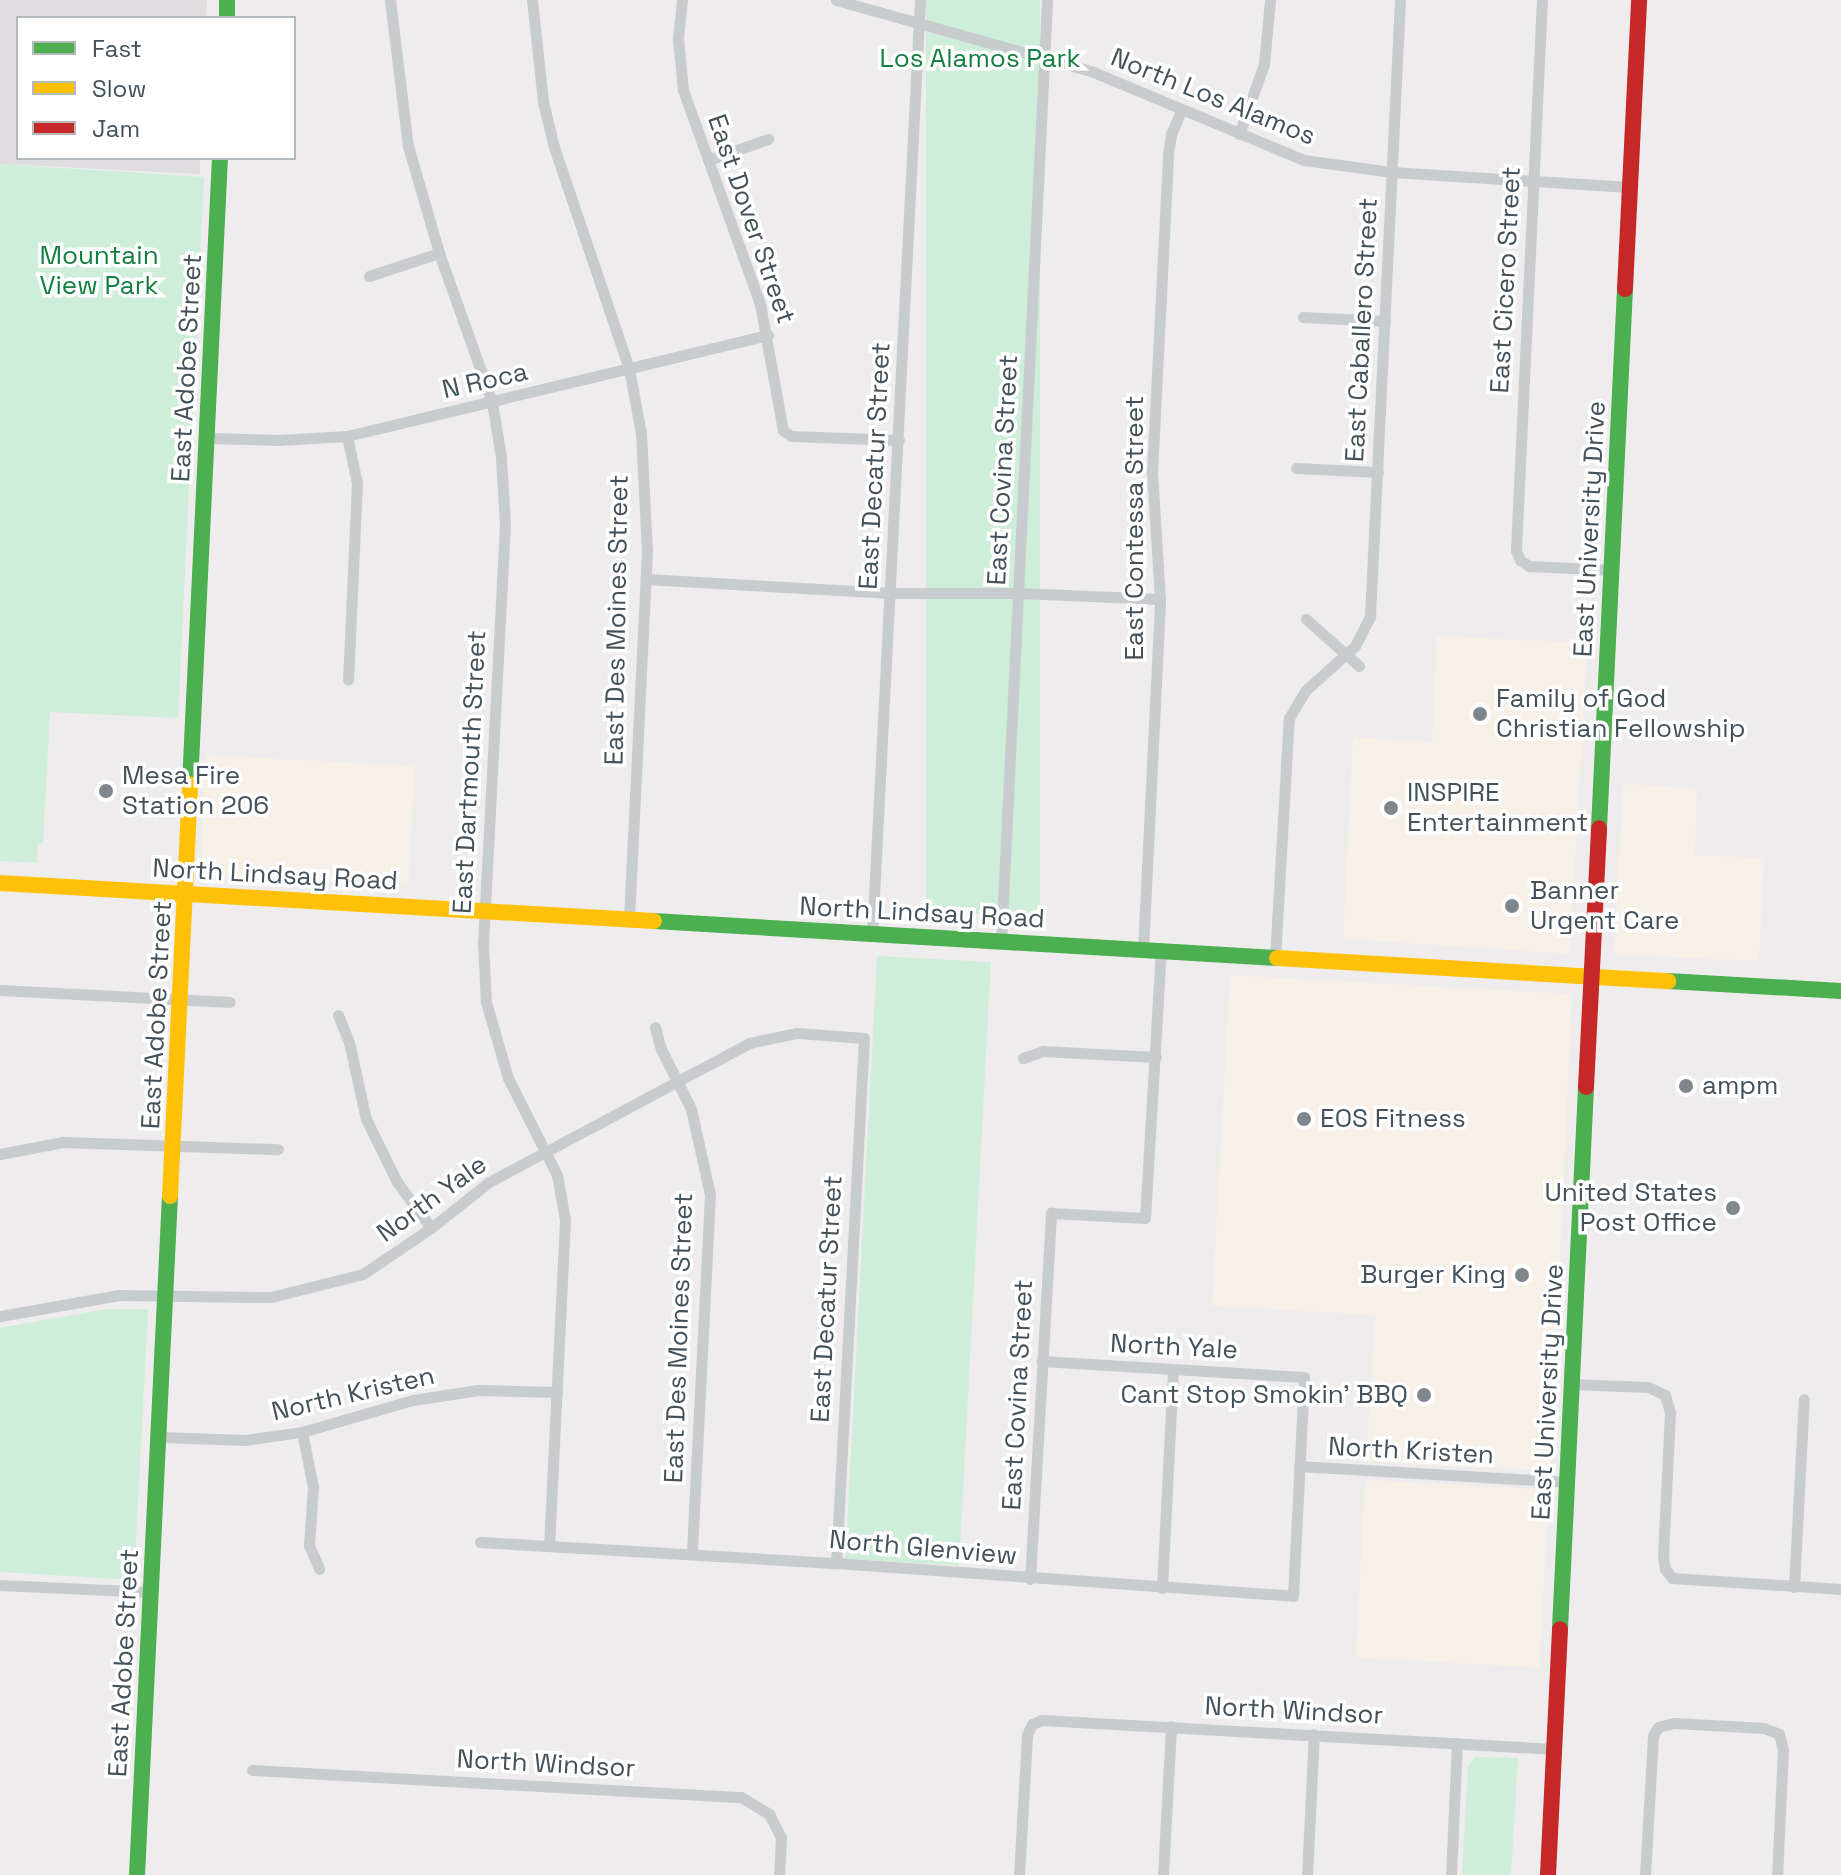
<!DOCTYPE html>
<style>
body{margin:0}
#map{position:relative;width:1841px;height:1875px;overflow:hidden;background:#eeeced;font-family:"Space Grotesk",sans-serif}
div>[style]{position:absolute}
[style*='--x']{left:calc(var(--x)*1px);top:calc(var(--y)*1px);width:calc(var(--w)*1px);rotate:calc(var(--a)*1deg)}
.commercial>*{inset:0;background:#f6f0e7;transform-origin:0 0}
.education>*{inset:0;background:#dfdddf}
.green>*{inset:0;background:#cfeed9;transform-origin:0 0}
.street>*{height:11px;margin:-5.5px;padding:0 5.5px;transform-origin:5.5px;border-radius:5.5px;background:#c8ccce}
.fast>*{height:16px;margin:-8px;padding:0 8px;transform-origin:8px;border-radius:8px;background:#4caf50}
.slow>*{height:16px;margin:-8px;padding:0 8px;transform-origin:8px;border-radius:8px;background:#ffc107}
.jam>*{height:16px;margin:-8px;padding:0 8px;transform-origin:8px;border-radius:8px;background:#c62828}
.dots>*{width:22px;height:22px;translate:-50% -50%;box-sizing:border-box;border:4px solid #fff;border-radius:50%}
span{translate:-50% -50%;white-space:nowrap;text-align:center;line-height:1.15;-webkit-text-stroke:7px #fff;paint-order:stroke}
.park-label{font-size:26px;color:#127e40}
.street-label{font-size:26px;color:#43515a}
.poi-label{font-size:26px;color:#43515a}
.left{translate:0 -50%;text-align:left}
.right{translate:-100% -50%;text-align:right}
.legend{position:absolute;left:16px;top:16px;width:280px;height:144px;box-sizing:border-box;background:#fff;border:2px solid #b4b9bd;margin:0;padding:10px 14px;list-style:none;font-size:24px;color:#43515a}
.legend li{display:flex;align-items:center;gap:16px;height:40px}
.legend b{width:40px;border:2px solid #b4b9bd}
</style>
<div id="map">
<div class="commercial">
<i style="clip-path:polygon(1437px 636px,1587px 643px,1570px 954px,1343px 939px,1353px 737px,1432px 742px)"></i>
<i style="left:206px;top:755px;width:209px;height:119px;rotate:3deg"></i>
<i style="clip-path:polygon(1623px 784px,1697px 788px,1695px 855px,1764px 858px,1759px 961px,1614px 955px)"></i>
<i style="clip-path:polygon(1230px 975px,1572px 994px,1550px 1471px,1366px 1462px,1375px 1315px,1212px 1306px)"></i>
<i style="left:1365px;top:1480px;width:184px;height:178px;rotate:3deg"></i>
</div>
<div class="education">
<i style="clip-path:polygon(0 0,207px 0,206px 18px,18px 18px,18px 158px,200px 158px,200px 174px,0 164px)"></i>
</div>
<div class="green">
<i style="left:926px;top:0;width:114px;height:914px"></i>
<i style="clip-path:polygon(0 164px,204px 177px,178px 718px,50px 712px,43px 843px,38px 843px,37px 863px,0 861px)"></i>
<i style="left:877px;top:956px;width:114px;height:604px;rotate:3deg"></i>
<i style="clip-path:polygon(107px 1309px,148px 1309px,134px 1580px,0 1572px,0 1328px)"></i>
<i style="clip-path:polygon(1475px 1757px,1518px 1758px,1511px 1875px,1462px 1875px,1468px 1766px)"></i>
</div>
<div class="street">
<i style="--x:390;--y:0;--w:147;--a:83"></i>
<i style="--x:408;--y:146;--w:111;--a:73.8"></i>
<i style="--x:439;--y:253;--w:158;--a:70.4"></i>
<i style="--x:492;--y:402;--w:56;--a:80.7"></i>
<i style="--x:501;--y:457;--w:68;--a:86.6"></i>
<i style="--x:505;--y:525;--w:419;--a:93"></i>
<i style="--x:483;--y:943;--w:59;--a:87.1"></i>
<i style="--x:486;--y:1002;--w:79;--a:73.9"></i>
<i style="--x:508;--y:1078;--w:109;--a:63.2"></i>
<i style="--x:557;--y:1175;--w:46;--a:79.9"></i>
<i style="--x:565;--y:1220;--w:326;--a:92.8"></i>
<i style="--x:532;--y:0;--w:103;--a:83.8"></i>
<i style="--x:543;--y:102;--w:46;--a:76.3"></i>
<i style="--x:554;--y:147;--w:234;--a:71.3"></i>
<i style="--x:629;--y:369;--w:65;--a:79.4"></i>
<i style="--x:641;--y:433;--w:118;--a:87.1"></i>
<i style="--x:647;--y:551;--w:369;--a:92.8"></i>
<i style="--x:682;--y:0;--w:39;--a:96"></i>
<i style="--x:678;--y:39;--w:51;--a:84.4"></i>
<i style="--x:683;--y:90;--w:227;--a:70.2"></i>
<i style="--x:760;--y:304;--w:128;--a:79.7"></i>
<i style="--x:783;--y:430;--w:10;--a:37"></i>
<i style="--x:791;--y:436;--w:108;--a:2.1"></i>
<i style="--x:836;--y:0;--w:265;--a:15.6"></i>
<i style="--x:1091;--y:71;--w:231;--a:22.7"></i>
<i style="--x:1304;--y:160;--w:89;--a:7.8"></i>
<i style="--x:1392;--y:172;--w:238;--a:3.6"></i>
<i style="--x:1542;--y:0;--w:551;--a:92.71"></i>
<i style="--x:1516;--y:550;--w:11;--a:68"></i>
<i style="--x:1520;--y:560;--w:11;--a:34"></i>
<i style="--x:1529;--y:566;--w:83;--a:2.8"></i>
<i style="--x:1239;--y:134;--w:74;--a:-70.3"></i>
<i style="--x:1264;--y:64;--w:64;--a:-84.6"></i>
<i style="--x:708;--y:160;--w:64;--a:-19.3"></i>
<i style="--x:369;--y:276;--w:74;--a:-18.2"></i>
<i style="--x:1303;--y:317;--w:82;--a:2.8"></i>
<i style="--x:347;--y:436;--w:48;--a:78"></i>
<i style="--x:357;--y:483;--w:197;--a:92.6"></i>
<i style="--x:208;--y:438;--w:71;--a:1.6"></i>
<i style="--x:279;--y:440;--w:68;--a:-3.4"></i>
<i style="--x:347;--y:436;--w:433;--a:-13.5"></i>
<i style="--x:1296;--y:468;--w:82;--a:2.8"></i>
<i style="--x:646;--y:579;--w:245;--a:3.3"></i>
<i style="--x:891;--y:593;--w:128;--a:0"></i>
<i style="--x:1019;--y:593;--w:141;--a:2.4"></i>
<i style="--x:1306;--y:619;--w:71;--a:41.6"></i>
<i style="--x:872;--y:935;--w:936;--a:-87.06"></i>
<i style="--x:1001;--y:942;--w:943;--a:-87.2"></i>
<i style="--x:1143;--y:950;--w:351;--a:-87.2"></i>
<i style="--x:1160;--y:599;--w:126;--a:-93.6"></i>
<i style="--x:1152;--y:473;--w:319;--a:-87.1"></i>
<i style="--x:1168;--y:154;--w:20;--a:-81"></i>
<i style="--x:1171;--y:134;--w:27;--a:-66"></i>
<i style="--x:1275;--y:958;--w:240;--a:-86.7"></i>
<i style="--x:1289;--y:718;--w:33;--a:-59"></i>
<i style="--x:1306;--y:690;--w:66;--a:-41.9"></i>
<i style="--x:1355;--y:646;--w:34;--a:-63"></i>
<i style="--x:1370;--y:616;--w:617;--a:-87.21"></i>
<i style="--x:0;--y:990;--w:230;--a:3"></i>
<i style="--x:338;--y:1015;--w:29;--a:68"></i>
<i style="--x:349;--y:1042;--w:79;--a:77.6"></i>
<i style="--x:366;--y:1119;--w:70;--a:63.8"></i>
<i style="--x:397;--y:1182;--w:57;--a:53.5"></i>
<i style="--x:655;--y:1027;--w:23;--a:75"></i>
<i style="--x:661;--y:1049;--w:67;--a:63.4"></i>
<i style="--x:691;--y:1109;--w:88;--a:77.5"></i>
<i style="--x:710;--y:1195;--w:359;--a:92.9"></i>
<i style="--x:1023;--y:1058;--w:21;--a:-19"></i>
<i style="--x:1043;--y:1051;--w:113;--a:3"></i>
<i style="--x:0;--y:1154;--w:64;--a:-10.8"></i>
<i style="--x:63;--y:1142;--w:215;--a:1.9"></i>
<i style="--x:0;--y:1316;--w:121;--a:-10"></i>
<i style="--x:119;--y:1295;--w:152;--a:0.8"></i>
<i style="--x:271;--y:1297;--w:95;--a:-14"></i>
<i style="--x:363;--y:1274;--w:82;--a:-34.1"></i>
<i style="--x:431;--y:1228;--w:74;--a:-38.4"></i>
<i style="--x:489;--y:1182;--w:295;--a:-28.1"></i>
<i style="--x:749;--y:1043;--w:49;--a:-11.8"></i>
<i style="--x:797;--y:1033;--w:67;--a:4.3"></i>
<i style="--x:864;--y:1038;--w:526;--a:93.05"></i>
<i style="--x:1572;--y:1384;--w:76;--a:2.3"></i>
<i style="--x:1648;--y:1387;--w:19;--a:25"></i>
<i style="--x:1665;--y:1395;--w:19;--a:74"></i>
<i style="--x:1670;--y:1413;--w:143;--a:92.8"></i>
<i style="--x:1663;--y:1556;--w:13;--a:81"></i>
<i style="--x:1665;--y:1569;--w:11;--a:52"></i>
<i style="--x:1672;--y:1578;--w:169;--a:3.7"></i>
<i style="--x:302;--y:1432;--w:56;--a:78.7"></i>
<i style="--x:313;--y:1487;--w:58;--a:93.9"></i>
<i style="--x:309;--y:1545;--w:26;--a:67"></i>
<i style="--x:159;--y:1437;--w:86;--a:2"></i>
<i style="--x:245;--y:1440;--w:58;--a:-8"></i>
<i style="--x:302;--y:1432;--w:116;--a:-16.1"></i>
<i style="--x:413;--y:1400;--w:66;--a:-8.7"></i>
<i style="--x:478;--y:1390;--w:79;--a:1.5"></i>
<i style="--x:1299;--y:1466;--w:269;--a:3.4"></i>
<i style="--x:480;--y:1542;--w:357;--a:3.4"></i>
<i style="--x:836;--y:1563;--w:458;--a:4.1"></i>
<i style="--x:1293;--y:1596;--w:219;--a:-87.1"></i>
<i style="--x:1304;--y:1377;--w:263;--a:-176.5"></i>
<i style="--x:1030;--y:1579;--w:367;--a:-86.7"></i>
<i style="--x:1051;--y:1213;--w:94;--a:3"></i>
<i style="--x:1145;--y:1218;--w:267;--a:-86.6"></i>
<i style="--x:0;--y:1585;--w:152;--a:2.6"></i>
<i style="--x:1794;--y:1587;--w:188;--a:-87"></i>
<i style="--x:1162;--y:1588;--w:218;--a:-87.1"></i>
<i style="--x:252;--y:1770;--w:490;--a:3.2"></i>
<i style="--x:741;--y:1797;--w:33;--a:31"></i>
<i style="--x:769;--y:1814;--w:27;--a:63"></i>
<i style="--x:781;--y:1838;--w:37;--a:93"></i>
<i style="--x:1019;--y:1875;--w:140;--a:-86.7"></i>
<i style="--x:1027;--y:1735;--w:12;--a:-66"></i>
<i style="--x:1032;--y:1724;--w:11;--a:-22"></i>
<i style="--x:1042;--y:1720;--w:513;--a:3.24"></i>
<i style="--x:1163;--y:1875;--w:149;--a:-86.9"></i>
<i style="--x:1307;--y:1875;--w:141;--a:-87.2"></i>
<i style="--x:1451;--y:1875;--w:132;--a:-87.4"></i>
<i style="--x:1645;--y:1875;--w:139;--a:-86.7"></i>
<i style="--x:1653;--y:1736;--w:10;--a:-61"></i>
<i style="--x:1658;--y:1727;--w:16;--a:-14"></i>
<i style="--x:1674;--y:1723;--w:90;--a:3.2"></i>
<i style="--x:1764;--y:1728;--w:16;--a:22"></i>
<i style="--x:1779;--y:1734;--w:16;--a:76"></i>
<i style="--x:1783;--y:1750;--w:125;--a:92.7"></i>
</div>
<div class="fast">
<i style="--x:227;--y:0;--w:18;--a:90"></i>
<i style="--x:190;--y:784;--w:627;--a:-87.26"></i>
<i style="--x:1599;--y:828;--w:540;--a:-87.24"></i>
<i style="--x:654;--y:921;--w:624;--a:3.4"></i>
<i style="--x:1668;--y:981;--w:173;--a:3.3"></i>
<i style="--x:1560;--y:1629;--w:543;--a:-87.25"></i>
<i style="--x:137;--y:1875;--w:680;--a:-87.22"></i>
</div>
<div class="slow">
<i style="--x:0;--y:883;--w:655;--a:3.33"></i>
<i style="--x:1277;--y:958;--w:392;--a:3.4"></i>
<i style="--x:170;--y:1196;--w:412;--a:-87.2"></i>
</div>
<div class="jam">
<i style="--x:1625;--y:289;--w:289;--a:-87.2"></i>
<i style="--x:1586;--y:1087;--w:259;--a:-87.1"></i>
<i style="--x:1548;--y:1875;--w:246;--a:-87.2"></i>
</div>
<div class="dots">
<i style="left:1480px;top:714px;background:#7f878d"></i>
<i style="left:106px;top:791px;background:#7f878d"></i>
<i style="left:1391px;top:808px;background:#7f878d"></i>
<i style="left:1512px;top:906px;background:#7f878d"></i>
<i style="left:1686px;top:1086px;background:#7f878d"></i>
<i style="left:1304px;top:1119px;background:#7f878d"></i>
<i style="left:1733px;top:1208px;background:#7f878d"></i>
<i style="left:1522px;top:1275px;background:#7f878d"></i>
<i style="left:1424px;top:1395px;background:#7f878d"></i>
</div>
<div class="park-label">
<span style="left:980px;top:59px">Los Alamos Park</span>
<span style="left:99px;top:271px">Mountain<br>View Park</span>
</div>
<div class="street-label">
<span style="left:1213px;top:97px;rotate:22deg">North Los Alamos</span>
<span style="left:751px;top:219px;rotate:71deg">East Dover Street</span>
<span style="left:1506px;top:280px;rotate:-87deg">East Cicero Street</span>
<span style="left:1362px;top:330px;rotate:-87deg">East Caballero Street</span>
<span style="left:187px;top:368px;rotate:-87deg">East Adobe Street</span>
<span style="left:485px;top:381px;rotate:-13deg">N Roca</span>
<span style="left:875px;top:466px;rotate:-87deg">East Decatur Street</span>
<span style="left:1003px;top:470px;rotate:-87deg">East Covina Street</span>
<span style="left:1135px;top:528px;rotate:-90deg">East Contessa Street</span>
<span style="left:1590px;top:529px;rotate:-87deg">East University Drive</span>
<span style="left:617px;top:620px;rotate:-89deg">East Des Moines Street</span>
<span style="left:470px;top:772px;rotate:-87deg">East Dartmouth Street</span>
<span style="left:275px;top:875px;rotate:3deg">North Lindsay Road</span>
<span style="left:922px;top:913px;rotate:3deg">North Lindsay Road</span>
<span style="left:157px;top:1015px;rotate:-87deg">East Adobe Street</span>
<span style="left:432px;top:1199px;rotate:-36deg">North Yale</span>
<span style="left:827px;top:1299px;rotate:-87deg">East Decatur Street</span>
<span style="left:679px;top:1338px;rotate:-88deg">East Des Moines Street</span>
<span style="left:1174px;top:1347px;rotate:3deg">North Yale</span>
<span style="left:1548px;top:1392px;rotate:-87deg">East University Drive</span>
<span style="left:353px;top:1394px;rotate:-13deg">North Kristen</span>
<span style="left:1018px;top:1395px;rotate:-87deg">East Covina Street</span>
<span style="left:1411px;top:1451px;rotate:3deg">North Kristen</span>
<span style="left:923px;top:1548px;rotate:5deg">North Glenview</span>
<span style="left:124px;top:1663px;rotate:-87deg">East Adobe Street</span>
<span style="left:1294px;top:1711px;rotate:3deg">North Windsor</span>
<span style="left:546px;top:1764px;rotate:3deg">North Windsor</span>
</div>
<div class="poi-label">
<span class="left" style="left:1496px;top:714px">Family of God<br>Christian Fellowship</span>
<span class="left" style="left:122px;top:791px">Mesa Fire<br>Station 206</span>
<span class="left" style="left:1407px;top:808px">INSPIRE<br>Entertainment</span>
<span class="left" style="left:1530px;top:906px">Banner<br>Urgent Care</span>
<span class="left" style="left:1702px;top:1086px">ampm</span>
<span class="left" style="left:1320px;top:1119px">EOS Fitness</span>
<span class="right" style="left:1717px;top:1208px">United States<br>Post Office</span>
<span class="right" style="left:1506px;top:1275px">Burger King</span>
<span class="right" style="left:1408px;top:1395px">Cant Stop Smokin' BBQ</span>
</div>
<ul class="legend">
<li><b style="height:10px;background:#4caf50"></b>Fast</li>
<li><b style="height:10px;background:#ffc107"></b>Slow</li>
<li><b style="height:10px;background:#c62828"></b>Jam</li>
</ul>
</div>
